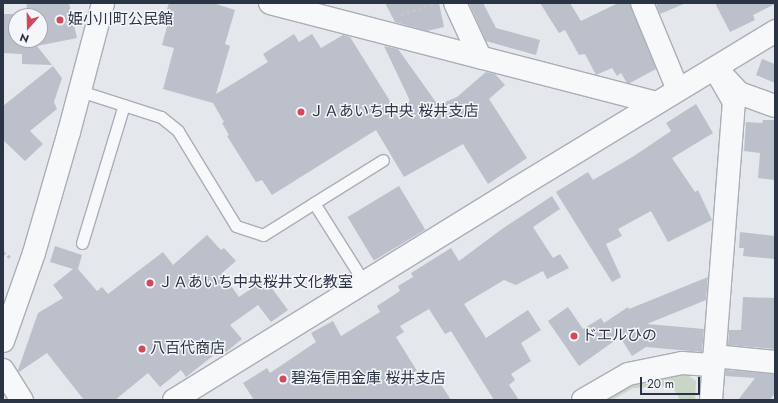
<!DOCTYPE html>
<meta charset="utf-8">
<style>
body{margin:0}
#map{position:relative;width:778px;height:403px;overflow:hidden;background:#e4e7ec;font-family:Jost,"Noto Sans JP",sans-serif}
div>[style]{position:absolute}
[style*='--x']{left:calc(var(--x)*1px);top:calc(var(--y)*1px);width:calc(var(--w)*1px);rotate:calc(var(--a)*1deg)}
.green>*{inset:0;background:#c9d6c5}
.building>*{inset:0;background:#bbc0ca;transform-origin:0 0}
.path>*{height:2.5px;margin-top:-1.25px;transform-origin:0;background:repeating-linear-gradient(90deg,#c2c5cb 0 3px,transparent 0 6px)}
.roads{filter:drop-shadow(1px 0 #a9aeb7) drop-shadow(-1px 0 #a9aeb7) drop-shadow(0 1px #a9aeb7) drop-shadow(0 -1px #a9aeb7)}
.service>*{height:11px;margin:-5.5px;padding:0 5.5px;transform-origin:5.5px;border-radius:5.5px;background:#f7f8fa}
.minor>*{height:22px;margin:-11px;padding:0 11px;transform-origin:11px;border-radius:11px;background:#f7f8fa}
.tertiary>*{height:22px;margin:-11px;padding:0 11px;transform-origin:11px;border-radius:11px;background:#f7f8fa}
.dots>*{width:11px;height:11px;translate:-50% -50%;box-sizing:border-box;border:2px solid #f4f6f9;border-radius:50%}
span{translate:-50% -50%;white-space:nowrap;text-align:center;line-height:1.15;-webkit-text-stroke:3px #f4f6f9;paint-order:stroke}
.poi-label{font-size:15px;color:#2b3445}
.left{translate:0 -50%;text-align:left}
.frame{position:absolute;inset:0;border:4px solid #2b3445;pointer-events:none}
.north{position:absolute;left:8px;top:8px;width:40px;height:40px;box-sizing:border-box;background:#f4f6f9;border:1px solid #a4a8b1;border-radius:50%;rotate:200deg;font-size:11px;font-weight:700;line-height:16px;text-align:center;color:#2b3445}
.north::after{content:'';display:block;margin:auto;width:14px;height:18px;background:#d1495b;clip-path:polygon(50% 0,100% 100%,50% 72%,0 100%)}
.scale{position:absolute;left:640px;top:377px;width:60px;height:18px;box-sizing:border-box;border:2px solid #2b3445;border-top:0;padding-left:5px;font-size:12px;line-height:14px;white-space:nowrap;color:#2b3445;-webkit-text-stroke:3px #f4f6f9;paint-order:stroke}
</style>
<div id="map">
<div class="green">
<i style="clip-path:polygon(686px 374px,696px 381px,695px 400px,680px 400px,672px 386px,633px 388px,612px 400px,603px 400px,631px 384px)"></i>
</div>
<div class="building">
<i style="clip-path:polygon(evenodd,27px 3px,69px 3px,77px 38px,37px 46px,52px 65px,22px 64px,22px 54px,3px 53px,3px 14px,26px 14px,27px 3px,16px 16px,40px 16px,40px 40px,16px 40px,16px 16px)"></i>
<i style="clip-path:polygon(169px 3px,213px 3px,235px 10px,225px 44px,230px 46px,216px 94px,268px 62px,263px 54px,294px 34px,299px 42px,312px 34px,321px 48px,343px 35px,350px 37px,395px 109px,410px 101px,384px 46px,398px 49px,438px 105px,457px 97px,486px 72px,495px 74px,505px 85px,489px 99px,527px 158px,488px 184px,463px 144px,404px 177px,376px 130px,272px 195px,262px 180px,256px 182px,227px 136px,229px 135px,222px 123px,224px 122px,213px 103px,163px 89px,174px 48px,162px 45px,169px 19px,164px 18px)"></i>
<i style="clip-path:polygon(385px 3px,439px 3px,444px 27px,427px 31px,395px 22px)"></i>
<i style="clip-path:polygon(469px 3px,483px 3px,496px 28px,540px 40px,536px 55px,486px 41px)"></i>
<i style="clip-path:polygon(540px 3px,570px 3px,581px 21px,618px 3px,630px 3px,656px 69px,630px 83px,627px 83px,621px 73px,617px 76px,612px 68px,596px 75px,585px 54px,579px 55px,565px 30px,559px 33px)"></i>
<i style="clip-path:polygon(656px 3px,686px 3px,660px 14px)"></i>
<i style="clip-path:polygon(715px 3px,775px 3px,775px 4px,753px 15px,755px 20px,730px 32px)"></i>
<i style="clip-path:polygon(762px 59px,775px 64px,775px 83px,756px 75px)"></i>
<i style="clip-path:polygon(53px 66px,62px 78px,54px 102px,57px 109px,30px 131px,43px 144px,25px 161px,3px 140px,3px 106px)"></i>
<i style="clip-path:polygon(696px 104px,713px 133px,672px 158px,695px 192px,698px 190px,712px 220px,668px 242px,651px 211px,618px 229px,622px 236px,606px 244px,621px 277px,612px 282px,556px 192px,588px 172px,593px 180px,634px 156px,671px 131px,666px 123px)"></i>
<i style="clip-path:polygon(763px 120px,775px 120px,775px 180px,758px 178px,760px 153px,744px 151px,746px 122px,762px 123px)"></i>
<i style="left:399px;top:186px;width:51px;height:60px;rotate:59deg"></i>
<i style="clip-path:polygon(552px 196px,560px 209px,533px 227px,553px 258px,560px 254px,569px 268px,547px 279px,543px 271px,516px 285px,504px 280px,464px 304px,486px 338px,528px 310px,541px 330px,521px 343px,531px 361px,511px 374px,515px 380px,509px 385px,519px 400px,494px 400px,451px 331px,445px 334px,429px 309px,400px 326px,404px 332px,396px 337px,425px 384px,436px 377px,451px 400px,254px 400px,243px 383px,267px 368px,270px 373px,316px 342px,311px 333px,333px 321px,341px 336px,380px 312px,377px 306px,400px 291px,398px 286px,413px 277px,411px 273px,451px 248px,459px 261px,502px 229px)"></i>
<i style="clip-path:polygon(740px 232px,775px 236px,775px 259px,743px 256px,744px 248px,739px 248px)"></i>
<i style="clip-path:polygon(207px 235px,221px 250px,224px 248px,236px 261px,222px 273px,239px 297px,265px 279px,288px 310px,271px 322px,258px 305px,230px 325px,242px 339px,226px 352px,223px 348px,186px 377px,181px 370px,160px 387px,148px 373px,115px 400px,84px 400px,47px 353px,19px 372px,18px 370px,38px 313px,63px 298px,53px 285px,73px 269px,50px 262px,55px 246px,82px 255px,78px 269px,97px 291px,102px 287px,108px 294px,163px 252px,173px 265px)"></i>
<i style="clip-path:polygon(708px 277px,706px 300px,647px 324px,704px 329px,702px 352px,646px 347px,632px 356px,620px 337px,579px 366px,548px 321px,568px 307px,583px 329px,601px 318px,604px 323px,628px 307px,629px 309px)"></i>
<i style="clip-path:polygon(743px 297px,775px 298px,775px 349px,728px 345px,729px 330px,741px 330px)"></i>
<i style="clip-path:polygon(726px 370px,775px 374px,775px 393px,770px 400px,738px 400px,755px 378px,725px 376px)"></i>
</div>
<div class="path">
<i style="--x:401;--y:14;--w:34;--a:-17"></i>
<i style="--x:3;--y:252;--w:9;--a:36"></i>
</div>
<div class="roads">
<div class="service">
<i style="--x:80;--y:91;--w:85;--a:17.8"></i>
<i style="--x:161;--y:117;--w:22;--a:39"></i>
<i style="--x:178;--y:131;--w:111;--a:58.6"></i>
<i style="--x:236;--y:226;--w:28;--a:18"></i>
<i style="--x:263;--y:235;--w:60;--a:-32.1"></i>
<i style="--x:314;--y:203;--w:93;--a:57.7"></i>
<i style="--x:314;--y:203;--w:81;--a:-31.9"></i>
<i style="--x:82;--y:243;--w:144;--a:-73.1"></i>
</div>
<div class="minor">
<i style="--x:270;--y:3;--w:399;--a:14.5"></i>
<i style="--x:455;--y:3;--w:60;--a:65.2"></i>
<i style="--x:642;--y:3;--w:94;--a:67.5"></i>
<i style="--x:725;--y:78;--w:21;--a:47"></i>
<i style="--x:739;--y:93;--w:38;--a:20"></i>
<i style="--x:714;--y:356;--w:61;--a:5.6"></i>
<i style="--x:174;--y:400;--w:400;--a:-31.7"></i>
<i style="--x:583;--y:400;--w:52;--a:-30"></i>
<i style="--x:628;--y:374;--w:55;--a:-11.5"></i>
<i style="--x:682;--y:363;--w:32;--a:4"></i>
<i style="--x:711;--y:400;--w:299;--a:-85.6"></i>
<i style="--x:734;--y:102;--w:38;--a:-120"></i>
</div>
<div class="tertiary">
<i style="--x:514;--y:190;--w:306;--a:-31.3"></i>
<i style="--x:3;--y:341;--w:93;--a:-70.6"></i>
<i style="--x:34;--y:253;--w:126;--a:-73.9"></i>
<i style="--x:69;--y:132;--w:133;--a:-75.2"></i>
<i style="--x:3;--y:370;--w:36;--a:58"></i>
</div>
</div>
<div class="dots">
<i style="left:60px;top:20px;background:#d1495b"></i>
<i style="left:301px;top:112px;background:#d1495b"></i>
<i style="left:150px;top:283px;background:#d1495b"></i>
<i style="left:574px;top:336px;background:#d1495b"></i>
<i style="left:142px;top:349px;background:#d1495b"></i>
<i style="left:283px;top:379px;background:#d1495b"></i>
</div>
<div class="poi-label">
<span class="left" style="left:68px;top:20px">姫小川町公民館</span>
<span class="left" style="left:309px;top:112px">ＪＡあいち中央 桜井支店</span>
<span class="left" style="left:158px;top:283px">ＪＡあいち中央桜井文化教室</span>
<span class="left" style="left:582px;top:336px">ドエルひの</span>
<span class="left" style="left:150px;top:349px">八百代商店</span>
<span class="left" style="left:291px;top:379px">碧海信用金庫 桜井支店</span>
</div>
<div class="frame"></div>
<div class="north">N</div>
<div class="scale">20 m</div>
</div>
